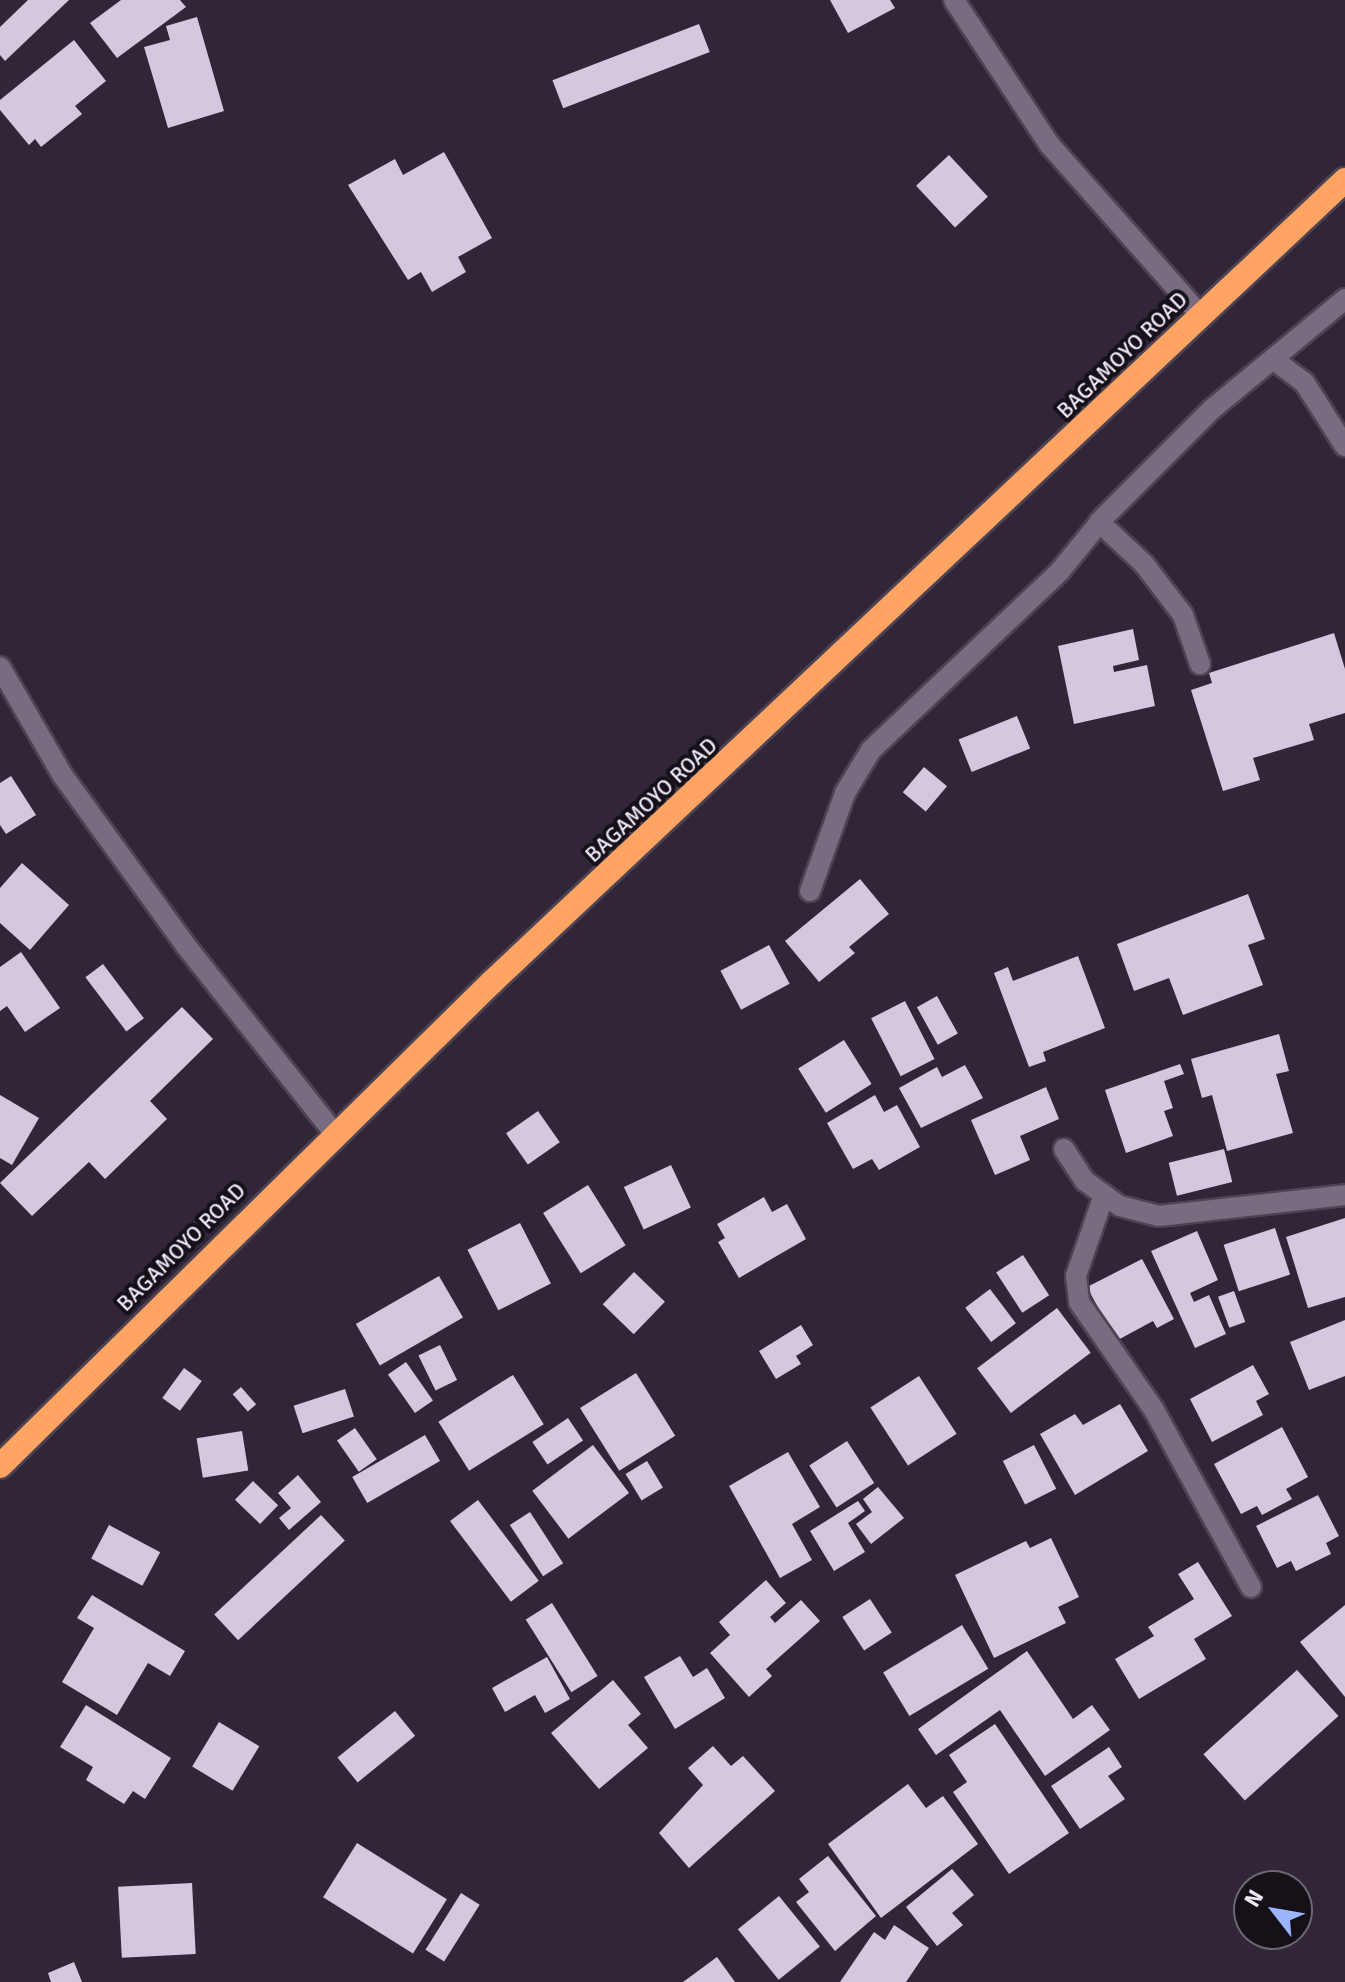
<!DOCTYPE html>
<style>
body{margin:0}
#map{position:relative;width:1345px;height:1982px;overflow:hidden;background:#312638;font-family:Signika,sans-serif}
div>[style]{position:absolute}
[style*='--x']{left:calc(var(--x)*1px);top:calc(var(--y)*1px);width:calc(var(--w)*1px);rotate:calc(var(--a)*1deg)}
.building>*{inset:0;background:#d5c7df;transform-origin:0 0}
.roads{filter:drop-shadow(2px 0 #4d4352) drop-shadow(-2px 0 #4d4352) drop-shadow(0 2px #4d4352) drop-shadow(0 -2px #4d4352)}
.street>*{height:20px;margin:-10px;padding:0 10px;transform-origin:10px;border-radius:10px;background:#786c80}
.highway>*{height:24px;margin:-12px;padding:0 12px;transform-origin:12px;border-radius:12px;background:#ffa463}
span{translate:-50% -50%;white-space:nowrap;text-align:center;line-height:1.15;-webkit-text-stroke:8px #161119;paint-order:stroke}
.street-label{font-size:22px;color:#f0e9f5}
.north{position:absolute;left:1233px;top:1870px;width:80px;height:80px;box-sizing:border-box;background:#161119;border:2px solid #6d6771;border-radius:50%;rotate:301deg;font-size:22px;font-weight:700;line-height:32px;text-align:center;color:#f0e9f5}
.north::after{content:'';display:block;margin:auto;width:28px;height:36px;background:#9bb5fd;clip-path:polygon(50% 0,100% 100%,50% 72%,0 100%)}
</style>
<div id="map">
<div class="building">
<i style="clip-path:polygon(28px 0,69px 0,5px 61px,0 55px,0 27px)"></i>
<i style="clip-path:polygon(121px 0,180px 0,186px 7px,117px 58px,90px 23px)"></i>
<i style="clip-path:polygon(830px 0,890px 0,895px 8px,848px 33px)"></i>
<i style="clip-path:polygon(197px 17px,224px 111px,168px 128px,144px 47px,170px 40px,166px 26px)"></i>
<i style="left:699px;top:24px;width:30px;height:157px;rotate:69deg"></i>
<i style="clip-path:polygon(74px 40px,106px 81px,75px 106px,82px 114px,41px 147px,35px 139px,29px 145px,0 110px,0 100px)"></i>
<i style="clip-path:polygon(444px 152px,492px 238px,458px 257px,466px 272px,432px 292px,421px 272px,408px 280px,348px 185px,395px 159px,403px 175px)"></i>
<i style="left:949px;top:155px;width:57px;height:45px;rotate:47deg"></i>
<i style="clip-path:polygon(1133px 629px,1139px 660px,1113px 666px,1114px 672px,1147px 665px,1155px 706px,1074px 724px,1058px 646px)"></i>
<i style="clip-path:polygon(1334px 633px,1345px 669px,1345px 713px,1309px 724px,1314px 740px,1253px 758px,1260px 780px,1223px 791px,1191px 690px,1212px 683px,1209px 673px)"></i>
<i style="left:1017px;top:716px;width:35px;height:63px;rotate:68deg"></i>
<i style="left:924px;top:767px;width:30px;height:33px;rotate:40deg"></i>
<i style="clip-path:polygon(11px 776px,36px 815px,6px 834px,0 825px,0 783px)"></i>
<i style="clip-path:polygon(22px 863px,69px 905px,30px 950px,0 923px,0 888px)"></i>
<i style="clip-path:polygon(860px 879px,889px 914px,849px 947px,855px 953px,819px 982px,785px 941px)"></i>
<i style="clip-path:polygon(1248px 894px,1265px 939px,1248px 945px,1263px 985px,1183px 1015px,1169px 978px,1134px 991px,1117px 944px)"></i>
<i style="left:769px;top:945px;width:44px;height:55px;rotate:62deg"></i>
<i style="clip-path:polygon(21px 952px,60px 1008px,25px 1032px,7px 1006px,0 1011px,0 967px)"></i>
<i style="clip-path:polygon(1078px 956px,1105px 1028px,1043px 1052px,1046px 1061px,1029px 1067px,994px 973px,1008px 967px,1013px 981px)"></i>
<i style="left:103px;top:964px;width:68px;height:22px;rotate:53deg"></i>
<i style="left:937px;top:996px;width:43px;height:23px;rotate:61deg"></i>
<i style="left:905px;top:1001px;width:65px;height:38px;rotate:63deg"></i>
<i style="clip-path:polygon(182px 1007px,213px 1039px,150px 1101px,167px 1119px,105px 1179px,89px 1162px,32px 1216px,0 1183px)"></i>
<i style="clip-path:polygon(1279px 1034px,1289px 1071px,1276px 1074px,1293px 1133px,1227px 1151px,1212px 1095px,1202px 1098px,1191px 1059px)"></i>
<i style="left:844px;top:1040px;width:52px;height:54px;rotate:58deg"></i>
<i style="clip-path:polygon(1180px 1064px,1184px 1074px,1164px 1081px,1173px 1108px,1164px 1111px,1173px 1136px,1126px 1153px,1105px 1090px)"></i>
<i style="clip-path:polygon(965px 1065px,983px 1098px,921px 1128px,899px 1088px,937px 1067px,942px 1077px)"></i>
<i style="clip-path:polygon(1046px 1087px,1059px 1119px,1020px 1136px,1030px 1160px,995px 1175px,971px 1120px)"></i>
<i style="clip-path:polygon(0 1095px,39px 1118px,12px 1165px,0 1158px)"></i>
<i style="clip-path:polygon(875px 1095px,884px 1112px,897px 1105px,920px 1147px,879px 1170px,872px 1159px,853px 1169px,827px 1123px)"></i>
<i style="left:538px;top:1111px;width:38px;height:39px;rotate:55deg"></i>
<i style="left:1224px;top:1149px;width:34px;height:57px;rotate:76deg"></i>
<i style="left:671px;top:1165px;width:47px;height:52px;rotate:65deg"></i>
<i style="left:588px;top:1185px;width:71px;height:53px;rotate:58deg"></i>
<i style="clip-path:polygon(764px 1197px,772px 1212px,787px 1204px,806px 1239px,739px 1278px,718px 1242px,725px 1238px,717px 1224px)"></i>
<i style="clip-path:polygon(1345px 1218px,1345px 1297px,1308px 1308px,1286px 1237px)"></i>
<i style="left:520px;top:1223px;width:68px;height:59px;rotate:63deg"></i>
<i style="left:1275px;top:1228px;width:49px;height:54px;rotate:72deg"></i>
<i style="clip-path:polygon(1197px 1231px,1218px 1280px,1190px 1293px,1194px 1302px,1209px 1295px,1226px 1334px,1195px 1348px,1151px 1251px)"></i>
<i style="left:1023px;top:1255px;width:48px;height:32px;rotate:57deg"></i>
<i style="clip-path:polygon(1142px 1259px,1174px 1319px,1157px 1328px,1153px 1321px,1116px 1341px,1087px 1287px)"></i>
<i style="left:634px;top:1272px;width:43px;height:45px;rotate:44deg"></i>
<i style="left:439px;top:1276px;width:48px;height:96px;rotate:60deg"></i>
<i style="left:990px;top:1289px;width:43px;height:31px;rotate:53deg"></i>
<i style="left:1234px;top:1291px;width:33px;height:17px;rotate:70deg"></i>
<i style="left:1057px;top:1308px;width:56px;height:100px;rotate:53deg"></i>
<i style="clip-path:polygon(1345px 1320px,1345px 1376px,1309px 1390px,1290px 1342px)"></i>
<i style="clip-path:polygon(801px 1325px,813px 1345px,796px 1356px,801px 1364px,776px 1379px,759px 1351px)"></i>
<i style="left:440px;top:1345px;width:39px;height:24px;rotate:64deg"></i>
<i style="left:406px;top:1362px;width:47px;height:22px;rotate:55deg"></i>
<i style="clip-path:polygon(1253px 1365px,1269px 1394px,1256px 1401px,1263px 1415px,1212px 1442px,1190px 1399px)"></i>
<i style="left:184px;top:1368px;width:22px;height:37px;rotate:36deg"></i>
<i style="left:636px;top:1373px;width:74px;height:66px;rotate:58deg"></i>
<i style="left:513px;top:1375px;width:58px;height:88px;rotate:58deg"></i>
<i style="left:919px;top:1376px;width:69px;height:58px;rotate:57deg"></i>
<i style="left:241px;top:1387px;width:23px;height:11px;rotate:49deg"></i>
<i style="left:345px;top:1389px;width:29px;height:54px;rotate:72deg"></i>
<i style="clip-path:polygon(1120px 1404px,1148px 1451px,1075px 1495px,1040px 1434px,1075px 1414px,1083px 1425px)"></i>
<i style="left:568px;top:1418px;width:27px;height:43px;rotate:56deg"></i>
<i style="clip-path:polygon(1282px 1427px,1308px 1477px,1286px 1489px,1292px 1499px,1262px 1515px,1257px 1506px,1241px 1514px,1214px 1464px)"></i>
<i style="left:355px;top:1428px;width:38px;height:22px;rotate:55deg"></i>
<i style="left:242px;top:1431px;width:40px;height:46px;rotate:81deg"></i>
<i style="left:425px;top:1435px;width:30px;height:84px;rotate:60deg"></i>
<i style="left:847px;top:1441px;width:50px;height:45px;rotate:57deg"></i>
<i style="left:593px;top:1445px;width:60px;height:76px;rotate:53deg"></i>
<i style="left:1034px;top:1445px;width:49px;height:35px;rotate:63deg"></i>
<i style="clip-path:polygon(788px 1452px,820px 1507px,792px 1524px,812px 1560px,780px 1578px,729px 1486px)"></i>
<i style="left:647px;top:1461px;width:31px;height:25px;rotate:59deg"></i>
<i style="clip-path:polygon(298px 1475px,321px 1502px,289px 1530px,279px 1518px,291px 1508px,278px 1493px)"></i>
<i style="left:253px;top:1481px;width:35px;height:26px;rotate:44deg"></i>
<i style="clip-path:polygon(878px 1487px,904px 1518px,871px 1544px,856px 1524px,872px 1512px,863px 1499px)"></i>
<i style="clip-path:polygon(1318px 1495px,1339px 1536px,1326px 1543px,1331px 1554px,1296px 1571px,1291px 1561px,1277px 1568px,1256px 1526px)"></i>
<i style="left:478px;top:1500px;width:101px;height:35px;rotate:53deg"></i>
<i style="clip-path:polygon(858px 1501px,865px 1511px,848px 1523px,865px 1552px,834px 1571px,810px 1531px)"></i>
<i style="left:530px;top:1512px;width:61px;height:24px;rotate:57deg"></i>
<i style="left:321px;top:1515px;width:35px;height:146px;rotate:47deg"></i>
<i style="left:109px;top:1525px;width:58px;height:38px;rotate:28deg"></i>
<i style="clip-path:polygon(1051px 1538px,1079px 1597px,1058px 1607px,1066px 1623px,994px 1658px,955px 1575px,1026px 1541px,1030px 1548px)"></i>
<i style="clip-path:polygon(1198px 1562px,1232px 1616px,1194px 1639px,1206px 1659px,1139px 1699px,1115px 1659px,1154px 1636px,1148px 1627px,1194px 1599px,1178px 1574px)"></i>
<i style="clip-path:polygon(766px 1580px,786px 1603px,770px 1617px,775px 1623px,801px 1600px,820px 1621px,766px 1669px,772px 1676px,749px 1697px,710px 1653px,730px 1635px,719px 1622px)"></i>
<i style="clip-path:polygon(92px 1595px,185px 1651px,170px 1676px,148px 1663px,117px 1715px,62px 1682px,94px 1628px,77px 1618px)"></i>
<i style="left:870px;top:1599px;width:40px;height:33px;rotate:57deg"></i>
<i style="left:552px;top:1603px;width:86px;height:31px;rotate:58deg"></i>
<i style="clip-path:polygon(1345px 1605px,1345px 1697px,1300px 1642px)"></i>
<i style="left:962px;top:1625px;width:51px;height:92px;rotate:59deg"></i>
<i style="clip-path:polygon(1027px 1651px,1073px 1719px,1092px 1705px,1110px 1730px,1045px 1776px,1000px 1710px,936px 1755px,918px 1729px)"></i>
<i style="clip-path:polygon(680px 1656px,693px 1677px,707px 1668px,725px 1698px,675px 1729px,644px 1677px)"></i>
<i style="clip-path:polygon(547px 1657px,570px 1699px,545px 1713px,535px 1695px,505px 1712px,492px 1688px)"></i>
<i style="left:1297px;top:1670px;width:62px;height:126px;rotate:48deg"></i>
<i style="clip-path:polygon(613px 1680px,641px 1714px,628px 1725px,648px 1748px,599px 1789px,551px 1733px)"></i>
<i style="clip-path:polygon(86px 1705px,171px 1758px,145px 1799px,133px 1791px,124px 1804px,86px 1780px,93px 1767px,60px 1747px)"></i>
<i style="left:395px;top:1711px;width:32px;height:74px;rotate:51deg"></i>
<i style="left:219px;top:1722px;width:47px;height:52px;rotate:31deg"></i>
<i style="clip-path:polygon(995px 1724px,1069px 1833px,1009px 1874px,953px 1792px,967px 1782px,949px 1755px)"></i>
<i style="clip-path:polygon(713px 1746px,731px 1766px,743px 1756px,775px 1791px,689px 1868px,659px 1833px,703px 1785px,688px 1768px)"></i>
<i style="clip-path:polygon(1109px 1747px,1122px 1767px,1108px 1776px,1125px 1799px,1080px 1829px,1051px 1786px)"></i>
<i style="clip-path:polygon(908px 1784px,926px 1808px,943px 1796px,978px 1844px,881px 1918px,828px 1844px)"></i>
<i style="left:357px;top:1843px;width:106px;height:64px;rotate:32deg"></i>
<i style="clip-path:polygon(828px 1856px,876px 1916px,835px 1951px,796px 1902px,809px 1892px,799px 1879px)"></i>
<i style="clip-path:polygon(952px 1869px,974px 1895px,952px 1913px,963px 1925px,937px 1946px,906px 1907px)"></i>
<i style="left:192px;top:1883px;width:71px;height:74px;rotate:87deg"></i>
<i style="left:461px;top:1893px;width:22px;height:67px;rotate:32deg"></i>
<i style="left:779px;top:1896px;width:65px;height:53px;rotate:51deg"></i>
<i style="clip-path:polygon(894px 1925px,929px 1948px,906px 1982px,840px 1982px,874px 1932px,885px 1940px)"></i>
<i style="clip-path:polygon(717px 1957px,735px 1982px,683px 1982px)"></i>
<i style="clip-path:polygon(74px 1962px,82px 1982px,51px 1982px,48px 1973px)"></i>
</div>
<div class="roads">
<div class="street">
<i style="--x:954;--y:0;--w:173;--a:56.6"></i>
<i style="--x:1049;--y:144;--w:230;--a:48.5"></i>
<i style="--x:1273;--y:359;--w:39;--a:37"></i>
<i style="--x:1304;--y:382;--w:76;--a:57.4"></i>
<i style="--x:1099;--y:522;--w:62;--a:43"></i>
<i style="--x:1144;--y:564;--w:64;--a:52.6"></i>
<i style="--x:1183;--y:615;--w:52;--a:70.9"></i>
<i style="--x:0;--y:667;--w:126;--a:60"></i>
<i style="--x:63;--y:776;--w:210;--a:54.1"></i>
<i style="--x:186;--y:946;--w:238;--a:51.6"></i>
<i style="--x:810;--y:891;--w:104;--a:-70.3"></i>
<i style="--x:845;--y:793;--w:50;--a:-58.8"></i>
<i style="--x:871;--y:750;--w:260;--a:-43.4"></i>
<i style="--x:1060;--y:571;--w:70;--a:-50.8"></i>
<i style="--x:1104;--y:517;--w:151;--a:-45"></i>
<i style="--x:1211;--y:410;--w:174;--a:-39.6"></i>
<i style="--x:1064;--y:1149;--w:38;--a:57"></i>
<i style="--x:1085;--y:1181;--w:24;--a:36"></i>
<i style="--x:1104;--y:1195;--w:19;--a:35"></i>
<i style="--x:1120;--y:1206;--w:40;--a:14.4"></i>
<i style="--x:1159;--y:1216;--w:187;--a:-6.4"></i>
<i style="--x:1104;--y:1195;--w:86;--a:109.1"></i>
<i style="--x:1076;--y:1276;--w:26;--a:83"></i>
<i style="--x:1079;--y:1302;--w:131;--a:55.2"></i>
<i style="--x:1154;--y:1410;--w:202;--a:61.3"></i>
</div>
<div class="highway">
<i style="--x:0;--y:1466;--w:690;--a:-44.53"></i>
<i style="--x:492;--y:982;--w:1171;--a:-43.23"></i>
</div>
</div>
<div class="street-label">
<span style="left:1122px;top:355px;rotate:-44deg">BAGAMOYO ROAD</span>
<span style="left:651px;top:800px;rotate:-43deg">BAGAMOYO ROAD</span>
<span style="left:181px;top:1247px;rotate:-45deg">BAGAMOYO ROAD</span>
</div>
<div class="north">N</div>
</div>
